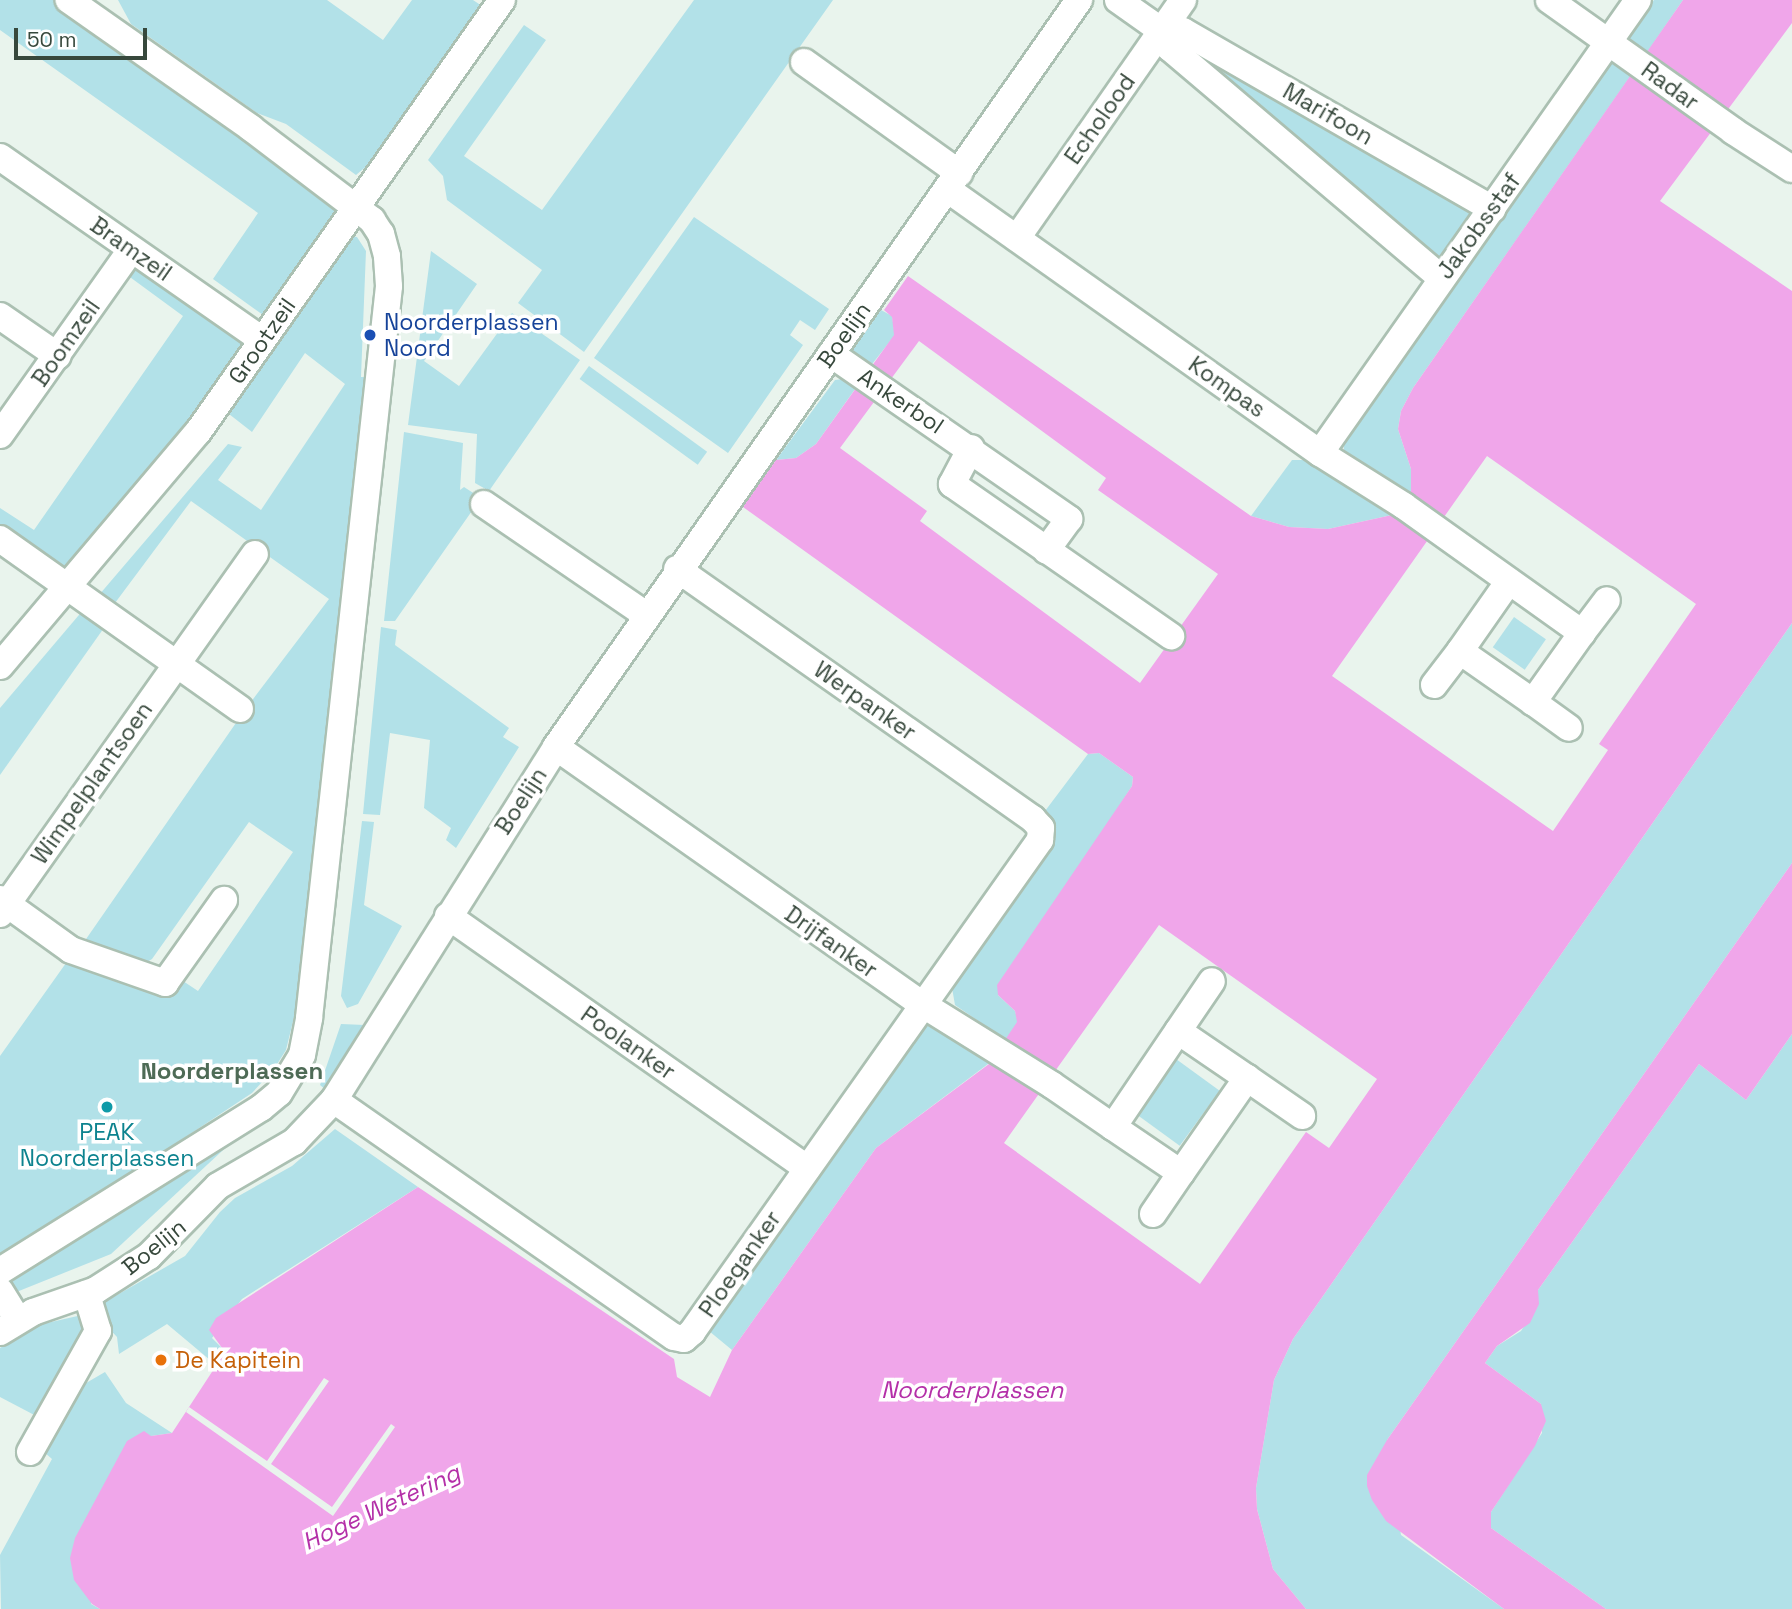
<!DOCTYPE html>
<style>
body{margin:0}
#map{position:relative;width:1792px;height:1609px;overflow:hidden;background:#e9f4ed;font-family:"Space Grotesk",sans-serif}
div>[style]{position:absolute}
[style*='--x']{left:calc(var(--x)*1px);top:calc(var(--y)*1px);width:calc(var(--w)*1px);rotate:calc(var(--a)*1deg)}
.green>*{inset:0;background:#b2e1e8;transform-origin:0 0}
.water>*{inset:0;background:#f0a6ea}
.pier>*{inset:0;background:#e9f4ed}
.roads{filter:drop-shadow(2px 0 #abc0b2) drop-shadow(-2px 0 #abc0b2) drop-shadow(0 2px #abc0b2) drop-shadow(0 -2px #abc0b2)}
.minor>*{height:26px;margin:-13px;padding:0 13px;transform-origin:13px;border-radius:13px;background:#fff}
.dots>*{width:19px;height:19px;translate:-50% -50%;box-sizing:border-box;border:4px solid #fff;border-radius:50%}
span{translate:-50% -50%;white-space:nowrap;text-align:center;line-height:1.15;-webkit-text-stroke:7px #fff;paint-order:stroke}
.street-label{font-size:23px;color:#37483c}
.transit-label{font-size:23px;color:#164399}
.left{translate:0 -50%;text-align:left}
.culture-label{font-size:23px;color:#0d838f}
.food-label{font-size:23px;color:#c56008}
.neighbourhood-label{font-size:24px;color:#4e6b56;font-weight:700}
.water-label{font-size:24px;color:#b430a8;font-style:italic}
.scale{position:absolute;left:14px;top:28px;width:133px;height:32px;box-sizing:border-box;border:4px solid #37483c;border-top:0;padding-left:9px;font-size:21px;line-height:24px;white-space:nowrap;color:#37483c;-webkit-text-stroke:5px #fff;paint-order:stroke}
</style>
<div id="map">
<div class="green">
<i style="clip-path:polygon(0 0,55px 0,328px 195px,324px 200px,336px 210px,263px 315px,213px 279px,258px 213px,0 30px)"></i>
<i style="clip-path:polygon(118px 0,327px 0,383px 40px,412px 0,473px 0,482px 6px,369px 164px,356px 175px,286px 124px,257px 113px,131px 24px)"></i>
<i style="clip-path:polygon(694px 0,833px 0,584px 352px,518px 303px,542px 270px,447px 200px,443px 176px,428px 160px,524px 25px,546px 40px,464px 156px,542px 210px)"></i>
<i style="clip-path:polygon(1654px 0,1683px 0,1646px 54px,1630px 45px,1628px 36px)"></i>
<i style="clip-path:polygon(1184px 48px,1474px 209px,1474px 216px,1439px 264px)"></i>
<i style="clip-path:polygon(1619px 60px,1634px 71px,1413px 388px,1401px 411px,1398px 429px,1411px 469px,1411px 496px,1344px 451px,1343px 440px,1609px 61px)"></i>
<i style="clip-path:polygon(694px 217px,829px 309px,815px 330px,800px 320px,790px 335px,803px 345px,728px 453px,594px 358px)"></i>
<i style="clip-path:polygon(351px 236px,357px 237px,366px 251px,361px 377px,371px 377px,297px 1005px,286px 1050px,274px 1069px,252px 1093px,0 1260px,0 1056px,71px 956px,180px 979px,198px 991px,293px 852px,249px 822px,152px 959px,147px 962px,84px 942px,247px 707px,329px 599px,191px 501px,115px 603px,99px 595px,228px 444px,242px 447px,218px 480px,261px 510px,345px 384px,305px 353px,252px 432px,229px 414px)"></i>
<i style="clip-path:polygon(431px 251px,477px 284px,424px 361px,459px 386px,512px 313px,580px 360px,489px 491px,475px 483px,477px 434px,408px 425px)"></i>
<i style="clip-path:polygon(134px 260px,248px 342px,189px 427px,66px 571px,0 526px,0 508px,34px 530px,183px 316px,123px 272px)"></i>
<i style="clip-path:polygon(881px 310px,892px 316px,895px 335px,869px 368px,852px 351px)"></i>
<i style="left:589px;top:366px;width:146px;height:16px;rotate:36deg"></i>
<i style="clip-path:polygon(843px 379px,858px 385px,816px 444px,796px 458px,776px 460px,835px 380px)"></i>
<i style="clip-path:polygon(404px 432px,463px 443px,460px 490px,464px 487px,481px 498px,395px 621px,384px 621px)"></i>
<i style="clip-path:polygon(1292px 460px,1315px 460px,1397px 511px,1392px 515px,1328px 529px,1289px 527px,1251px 516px)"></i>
<i style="clip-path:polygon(84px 609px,106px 625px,0 775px,0 708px)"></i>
<i style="left:1514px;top:617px;width:39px;height:37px;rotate:35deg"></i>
<i style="clip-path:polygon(1792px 623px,1792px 863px,1387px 1440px,1401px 1535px,1504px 1609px,1306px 1609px,1273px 1569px,1257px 1509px,1256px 1488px,1274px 1380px,1293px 1339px)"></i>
<i style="clip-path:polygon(381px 627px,397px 630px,395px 645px,509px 728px,503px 737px,519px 747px,456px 848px,446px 840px,451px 828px,424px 808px,430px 740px,390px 733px,380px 815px,363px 814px)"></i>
<i style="clip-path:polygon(1099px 753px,1133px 777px,1132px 786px,998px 995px,1015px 1011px,1018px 1022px,1006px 1040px,955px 1005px,952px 988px,1055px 836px,1052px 823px,1042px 815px,1088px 754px)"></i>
<i style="clip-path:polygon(362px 821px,374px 822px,364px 905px,402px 926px,358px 1004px,347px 1008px,341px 996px)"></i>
<i style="clip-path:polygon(341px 1024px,365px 1025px,326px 1090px,320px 1085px)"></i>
<i style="clip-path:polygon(927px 1026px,941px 1027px,992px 1061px,876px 1148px,732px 1350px,709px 1331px,913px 1039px)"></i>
<i style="clip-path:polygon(1792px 1034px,1792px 1609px,1606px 1609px,1491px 1528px,1491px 1512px,1542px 1433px,1541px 1404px,1485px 1363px,1497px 1346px,1521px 1331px,1538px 1304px,1538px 1290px,1699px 1064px,1746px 1100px)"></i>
<i style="left:1176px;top:1059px;width:54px;height:68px;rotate:36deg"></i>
<i style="clip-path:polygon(335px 1129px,418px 1187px,242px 1299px,212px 1338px,225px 1351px,216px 1365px,167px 1324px,119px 1354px,117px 1337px,100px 1319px,96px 1307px,185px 1256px,220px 1212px,235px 1198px,292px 1166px)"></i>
<i style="clip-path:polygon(235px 1139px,111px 1254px,4px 1297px,0 1285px)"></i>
<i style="clip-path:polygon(82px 1315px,86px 1325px,40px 1418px,0 1397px,0 1348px,38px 1325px)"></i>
<i style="clip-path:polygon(105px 1372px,126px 1403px,172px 1433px,151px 1436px,91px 1604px,100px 1609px,1px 1609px,0 1555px,52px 1459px,44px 1452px,74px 1390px)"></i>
</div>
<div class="water">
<i style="clip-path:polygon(evenodd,1683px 0,1792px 0,1792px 23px,1660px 201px,1792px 291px,1792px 623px,1293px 1339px,1274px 1380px,1256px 1488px,1257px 1509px,1273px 1569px,1306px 1609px,100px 1609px,92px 1604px,74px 1580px,70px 1558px,75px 1538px,127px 1441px,144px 1431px,151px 1436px,172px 1433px,225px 1352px,209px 1330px,216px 1318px,418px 1187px,674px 1359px,677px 1377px,710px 1397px,732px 1350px,876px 1148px,989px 1064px,1017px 1022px,1015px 1011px,998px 995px,997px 985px,1132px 786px,1133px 777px,1099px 753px,1088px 754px,743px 507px,776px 460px,796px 458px,816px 444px,894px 335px,892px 317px,884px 310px,908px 276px,1251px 516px,1289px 527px,1328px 529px,1392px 515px,1411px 496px,1411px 469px,1398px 429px,1401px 411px,1413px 388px,1683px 0,919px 341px,1106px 478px,1098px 490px,1218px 574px,1140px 683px,920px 521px,927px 511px,840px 448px,919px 341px,1683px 0,1487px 456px,1696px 604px,1599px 744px,1608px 750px,1553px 831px,1332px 676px,1487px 456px,1683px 0,1159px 925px,1377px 1079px,1329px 1148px,1306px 1132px,1200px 1284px,1004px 1143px,1159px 925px)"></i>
<i style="clip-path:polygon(1792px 863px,1792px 1034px,1746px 1100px,1699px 1064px,1538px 1290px,1539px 1304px,1530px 1323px,1497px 1346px,1485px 1363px,1541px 1404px,1546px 1421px,1535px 1446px,1491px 1512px,1491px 1528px,1606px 1609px,1504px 1609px,1386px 1521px,1372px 1500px,1367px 1486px,1367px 1475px,1387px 1440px)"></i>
</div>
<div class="pier">
<i style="clip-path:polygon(324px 1378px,329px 1381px,271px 1464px,332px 1507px,391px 1424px,395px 1427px,333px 1516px,186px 1412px,189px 1407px,267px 1461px)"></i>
</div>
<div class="roads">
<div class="minor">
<i style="--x:1118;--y:0;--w:54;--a:35.2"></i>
<i style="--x:1162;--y:31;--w:21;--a:0"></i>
<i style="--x:1183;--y:31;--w:357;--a:29.9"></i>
<i style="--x:1549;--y:0;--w:226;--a:35.4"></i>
<i style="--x:1733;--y:131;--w:70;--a:32.8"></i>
<i style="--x:1162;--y:31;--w:19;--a:65"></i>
<i style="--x:1170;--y:48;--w:355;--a:40.3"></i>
<i style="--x:804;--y:62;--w:191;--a:35.6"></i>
<i style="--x:0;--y:157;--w:320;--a:34.9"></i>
<i style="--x:947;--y:189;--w:457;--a:35.3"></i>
<i style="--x:1320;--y:453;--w:99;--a:32.2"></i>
<i style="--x:1404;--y:506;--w:219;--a:35.5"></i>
<i style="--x:1582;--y:633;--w:85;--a:125.4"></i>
<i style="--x:1533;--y:702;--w:89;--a:-145.1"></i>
<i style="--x:1460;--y:651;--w:85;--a:-55"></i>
<i style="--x:1017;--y:238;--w:290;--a:-55.1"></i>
<i style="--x:0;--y:316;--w:70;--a:34.6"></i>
<i style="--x:831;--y:354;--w:290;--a:34.7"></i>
<i style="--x:1069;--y:519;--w:39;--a:126"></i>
<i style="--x:0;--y:435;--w:227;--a:-54.7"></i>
<i style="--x:971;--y:448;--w:41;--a:117.8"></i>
<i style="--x:952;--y:484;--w:267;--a:34.8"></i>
<i style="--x:1320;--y:453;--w:553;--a:-54.93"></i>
<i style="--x:484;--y:504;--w:196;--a:34.4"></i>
<i style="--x:0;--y:539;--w:294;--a:35.3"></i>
<i style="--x:1582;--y:633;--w:41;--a:-52.9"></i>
<i style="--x:0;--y:666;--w:307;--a:-49.8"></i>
<i style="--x:198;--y:432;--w:528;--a:-54.87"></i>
<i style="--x:1434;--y:685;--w:43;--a:-52.6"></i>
<i style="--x:1533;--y:702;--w:44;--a:35.8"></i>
<i style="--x:556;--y:747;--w:447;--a:35.1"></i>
<i style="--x:922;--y:1004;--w:153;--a:31.9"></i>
<i style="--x:1052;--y:1085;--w:74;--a:34.5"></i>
<i style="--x:1113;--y:1127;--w:82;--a:34.1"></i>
<i style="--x:1181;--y:1173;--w:116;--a:-55.2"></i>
<i style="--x:1247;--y:1078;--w:83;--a:-145.7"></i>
<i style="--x:1178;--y:1031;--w:116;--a:124.1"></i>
<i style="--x:0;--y:899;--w:87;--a:35.7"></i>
<i style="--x:71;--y:950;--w:100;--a:19.3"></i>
<i style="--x:165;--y:983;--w:102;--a:-54.6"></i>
<i style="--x:0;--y:914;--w:441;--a:-54.7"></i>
<i style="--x:448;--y:916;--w:439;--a:35.1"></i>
<i style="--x:1178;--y:1031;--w:60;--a:-55.8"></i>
<i style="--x:1247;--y:1078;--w:67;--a:34.6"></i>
<i style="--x:334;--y:1100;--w:414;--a:34.9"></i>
<i style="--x:674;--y:1337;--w:10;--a:11"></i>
<i style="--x:684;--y:1339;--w:11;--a:-41"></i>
<i style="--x:692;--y:1332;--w:603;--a:-54.73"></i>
<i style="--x:1040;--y:840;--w:12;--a:-85"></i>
<i style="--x:1041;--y:828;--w:12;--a:-132"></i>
<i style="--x:1033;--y:819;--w:435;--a:-144.9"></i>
<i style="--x:1153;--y:1214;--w:50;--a:-55.7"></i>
<i style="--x:0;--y:1271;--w:308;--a:-32"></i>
<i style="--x:261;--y:1108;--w:23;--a:-40"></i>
<i style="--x:279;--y:1093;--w:44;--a:-58.8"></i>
<i style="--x:302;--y:1055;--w:38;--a:-79"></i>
<i style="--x:309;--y:1018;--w:736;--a:-83.76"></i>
<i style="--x:389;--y:286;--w:30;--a:-94"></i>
<i style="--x:387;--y:256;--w:23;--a:-105"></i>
<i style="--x:381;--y:234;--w:17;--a:-123"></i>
<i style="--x:372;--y:220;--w:152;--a:-142.8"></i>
<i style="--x:251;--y:128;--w:223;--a:-144.9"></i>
<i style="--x:0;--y:1291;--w:34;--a:58"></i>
<i style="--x:0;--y:1332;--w:39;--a:-31"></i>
<i style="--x:33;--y:1312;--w:67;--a:-19.2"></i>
<i style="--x:96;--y:1290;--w:63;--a:-32.7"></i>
<i style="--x:149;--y:1256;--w:98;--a:-45.4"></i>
<i style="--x:218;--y:1186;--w:88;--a:-30.1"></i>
<i style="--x:294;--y:1142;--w:58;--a:-46.4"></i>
<i style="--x:334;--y:1100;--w:417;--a:-57.8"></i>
<i style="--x:556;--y:747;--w:912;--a:-55"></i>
<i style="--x:30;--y:1452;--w:139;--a:-60.7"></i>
<i style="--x:98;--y:1331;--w:39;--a:-107"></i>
</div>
</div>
<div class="dots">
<i style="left:370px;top:335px;background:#1a4fb4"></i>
<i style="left:107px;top:1107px;background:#0f9aa8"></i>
<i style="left:161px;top:1360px;background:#e8710a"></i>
</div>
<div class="street-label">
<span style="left:1670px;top:86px;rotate:36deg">Radar</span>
<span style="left:1328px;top:114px;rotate:30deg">Marifoon</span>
<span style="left:1100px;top:119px;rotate:-55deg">Echolood</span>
<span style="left:1479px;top:226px;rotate:-54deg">Jakobsstaf</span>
<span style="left:131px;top:249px;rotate:35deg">Bramzeil</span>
<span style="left:844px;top:335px;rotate:-55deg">Boelijn</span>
<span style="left:262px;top:341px;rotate:-55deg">Grootzeil</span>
<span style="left:66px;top:343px;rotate:-55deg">Boomzeil</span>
<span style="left:1227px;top:387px;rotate:35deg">Kompas</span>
<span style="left:901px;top:401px;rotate:34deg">Ankerbol</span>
<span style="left:865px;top:701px;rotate:35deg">Werpanker</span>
<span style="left:92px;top:783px;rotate:-55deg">Wimpelplantsoen</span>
<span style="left:521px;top:801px;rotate:-57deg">Boelijn</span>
<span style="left:831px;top:942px;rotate:35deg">Drijfanker</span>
<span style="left:628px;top:1043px;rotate:35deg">Poolanker</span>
<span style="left:154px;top:1247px;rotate:-39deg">Boelijn</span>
<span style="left:740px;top:1264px;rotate:-55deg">Ploeganker</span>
</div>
<div class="transit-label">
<span class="left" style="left:384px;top:335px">Noorderplassen<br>Noord</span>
</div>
<div class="culture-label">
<span style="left:107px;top:1145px">PEAK<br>Noorderplassen</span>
</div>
<div class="food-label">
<span class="left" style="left:175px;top:1360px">De Kapitein</span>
</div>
<div class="neighbourhood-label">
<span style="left:232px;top:1071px">Noorderplassen</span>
</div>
<div class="water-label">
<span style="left:972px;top:1390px">Noorderplassen</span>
<span style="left:381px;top:1507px;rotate:-25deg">Hoge Wetering</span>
</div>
<div class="scale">50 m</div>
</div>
